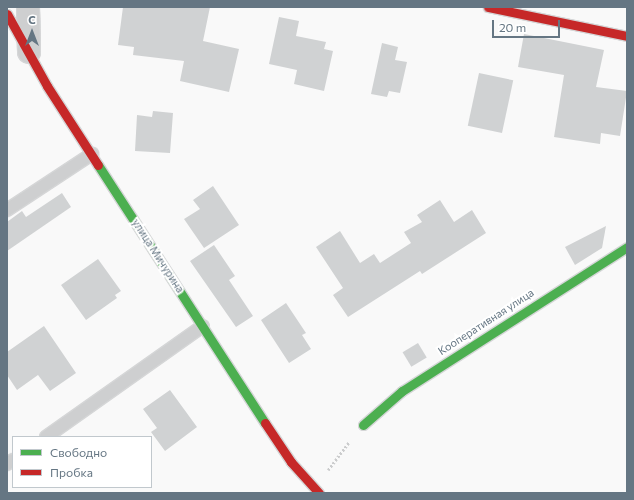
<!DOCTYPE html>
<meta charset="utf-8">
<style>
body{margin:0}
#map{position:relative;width:634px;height:500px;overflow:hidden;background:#f9f9f9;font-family:Commissioner,sans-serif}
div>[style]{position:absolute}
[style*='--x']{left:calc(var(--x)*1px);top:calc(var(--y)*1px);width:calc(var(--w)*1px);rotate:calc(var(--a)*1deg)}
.building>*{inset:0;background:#d0d2d3;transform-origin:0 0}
.path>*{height:2.5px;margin-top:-1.25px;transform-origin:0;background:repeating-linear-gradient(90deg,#cbcccd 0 2px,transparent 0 4px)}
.roads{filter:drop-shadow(1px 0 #d5d6d7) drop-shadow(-1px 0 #d5d6d7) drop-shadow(0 1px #d5d6d7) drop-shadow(0 -1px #d5d6d7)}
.lane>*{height:12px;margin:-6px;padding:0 6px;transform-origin:6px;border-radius:6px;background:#cecfd0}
.street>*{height:22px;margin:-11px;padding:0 11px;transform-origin:11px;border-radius:11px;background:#cecfd0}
.fast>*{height:9px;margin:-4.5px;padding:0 4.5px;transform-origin:4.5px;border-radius:4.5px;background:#4caf50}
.jam>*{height:9px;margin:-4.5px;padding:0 4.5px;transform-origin:4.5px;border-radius:4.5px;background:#c62828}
span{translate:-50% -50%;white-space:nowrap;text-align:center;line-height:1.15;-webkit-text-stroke:4px #fff;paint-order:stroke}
.street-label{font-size:11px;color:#657683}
.frame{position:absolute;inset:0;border:8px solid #657683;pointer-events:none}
.legend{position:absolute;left:12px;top:436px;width:140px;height:52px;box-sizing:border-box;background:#fff;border:1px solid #c1c8cd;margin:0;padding:5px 7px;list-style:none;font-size:12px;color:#657683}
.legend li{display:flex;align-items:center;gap:8px;height:20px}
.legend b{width:20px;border:1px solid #c1c8cd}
.north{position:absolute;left:12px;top:12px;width:40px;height:40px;-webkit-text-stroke:3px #fff;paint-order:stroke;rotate:0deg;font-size:11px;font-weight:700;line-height:16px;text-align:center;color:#657683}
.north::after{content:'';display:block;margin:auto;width:14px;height:18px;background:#657683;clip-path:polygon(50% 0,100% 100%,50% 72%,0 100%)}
.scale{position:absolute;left:492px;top:20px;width:68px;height:18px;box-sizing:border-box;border:2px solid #657683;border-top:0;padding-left:5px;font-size:12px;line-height:14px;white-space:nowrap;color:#657683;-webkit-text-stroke:3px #fff;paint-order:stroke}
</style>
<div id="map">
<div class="building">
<i style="clip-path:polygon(123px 7px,210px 7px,203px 41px,239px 49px,229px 92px,180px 81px,184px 61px,133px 55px,134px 47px,118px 45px)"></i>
<i style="clip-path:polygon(279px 17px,299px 21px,296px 36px,326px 42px,324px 49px,333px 51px,324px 91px,294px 84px,297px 70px,269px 64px)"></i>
<i style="clip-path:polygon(524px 34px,604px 50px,596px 87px,627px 91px,620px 136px,601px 133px,600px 144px,554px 137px,564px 75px,518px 67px)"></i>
<i style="clip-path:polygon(382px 43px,398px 47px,395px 60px,407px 62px,400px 93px,389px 91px,387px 97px,371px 94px)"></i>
<i style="left:479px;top:73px;width:35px;height:54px;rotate:12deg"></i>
<i style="clip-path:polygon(153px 111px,173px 113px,170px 153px,135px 151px,137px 115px,152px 117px)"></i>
<i style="clip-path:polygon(213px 186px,239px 225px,204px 248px,184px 219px,200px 209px,193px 200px)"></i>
<i style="clip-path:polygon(62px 193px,71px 207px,7px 251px,7px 222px,22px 211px,26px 217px)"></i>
<i style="clip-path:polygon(440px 200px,454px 222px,472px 210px,486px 233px,422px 274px,420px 271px,348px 317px,333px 295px,343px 288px,316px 247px,340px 231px,360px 263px,374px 254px,380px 263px,411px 243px,404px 232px,422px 222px,417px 215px)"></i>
<i style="clip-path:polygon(606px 226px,602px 248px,575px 265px,565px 247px)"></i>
<i style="clip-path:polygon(214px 245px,235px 276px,229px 280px,253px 316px,236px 327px,190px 261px)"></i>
<i style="clip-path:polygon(98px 259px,121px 291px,115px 295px,117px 298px,86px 320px,61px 285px)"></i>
<i style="clip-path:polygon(286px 303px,306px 333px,302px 335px,311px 349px,289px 363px,261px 320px)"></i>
<i style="clip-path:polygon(44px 326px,76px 373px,50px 391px,38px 375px,17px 390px,7px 375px,7px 352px)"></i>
<i style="left:418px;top:343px;width:17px;height:18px;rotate:59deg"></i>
<i style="clip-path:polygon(170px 390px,197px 427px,165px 451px,151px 432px,157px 428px,143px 409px)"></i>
</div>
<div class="path">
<i style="--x:328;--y:470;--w:35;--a:-53"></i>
</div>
<div class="roads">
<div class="lane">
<i style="--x:7;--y:210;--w:102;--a:-33.4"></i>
<i style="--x:46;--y:437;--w:192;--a:-35.3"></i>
<i style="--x:7;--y:464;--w:7;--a:-34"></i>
</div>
<div class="street">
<i style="--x:28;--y:7;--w:45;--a:88.7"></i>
</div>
<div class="fast">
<i style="--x:98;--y:165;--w:307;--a:57.1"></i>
<i style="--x:363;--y:425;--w:52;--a:-41.1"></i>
<i style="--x:402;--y:391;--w:267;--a:-32.6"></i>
</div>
<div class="jam">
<i style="--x:488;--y:7;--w:142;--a:11.8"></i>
<i style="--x:7;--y:14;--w:82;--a:60.9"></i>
<i style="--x:47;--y:86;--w:94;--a:57.2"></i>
<i style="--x:265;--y:423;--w:47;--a:56.3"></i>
<i style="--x:291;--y:462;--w:42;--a:47.9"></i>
</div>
</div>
<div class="street-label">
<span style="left:158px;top:256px;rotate:57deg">улица Мичурина</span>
<span style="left:486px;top:322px;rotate:-33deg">Кооперативная улица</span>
</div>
<div class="frame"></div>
<ul class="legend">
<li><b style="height:5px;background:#4caf50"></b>Свободно</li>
<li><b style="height:5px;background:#c62828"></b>Пробка</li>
</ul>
<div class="north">С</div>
<div class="scale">20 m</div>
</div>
